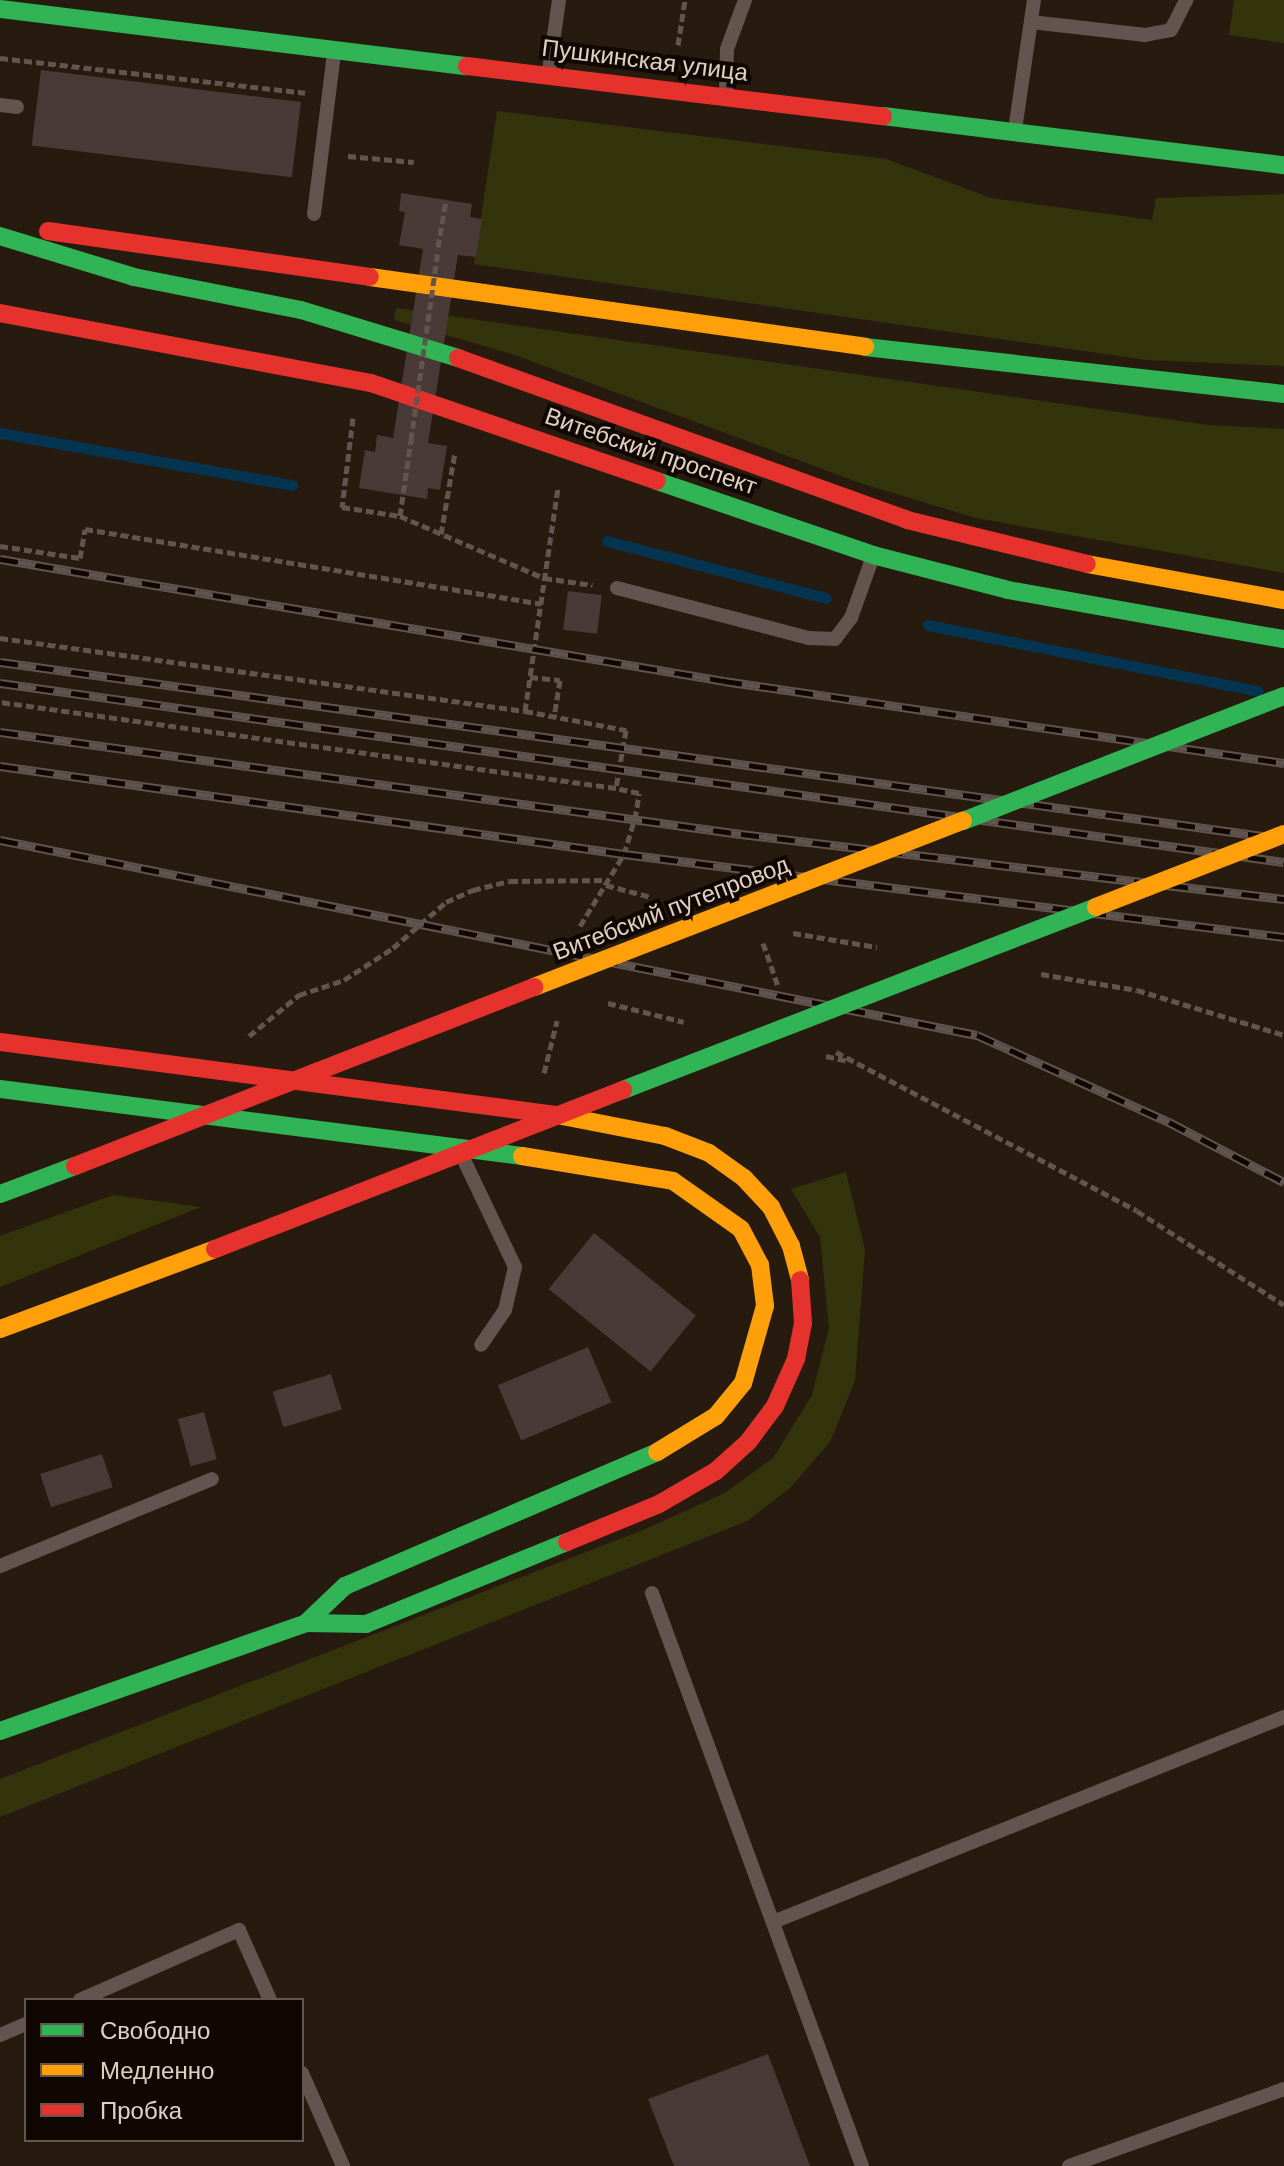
<!DOCTYPE html>
<meta charset="utf-8">
<style>
body{margin:0}
#map{position:relative;width:1284px;height:2166px;overflow:hidden;background:#271b0f;font-family:"DM Sans",sans-serif}
div>[style]{position:absolute}
[style*='--x']{left:calc(var(--x)*1px);top:calc(var(--y)*1px);width:calc(var(--w)*1px);rotate:calc(var(--a)*1deg)}
.green>*{inset:0;background:#33340c}
.stream>*{height:11px;margin:-5.5px;padding:0 5.5px;transform-origin:5.5px;border-radius:5.5px;background:#043450}
.building>*{inset:0;background:#493937;transform-origin:0 0}
.path>*{height:5px;margin-top:-2.5px;transform-origin:0;background:repeating-linear-gradient(90deg,#625550 0 8px,transparent 0 12px)}
.lane>*{height:14px;margin:-7px;padding:0 7px;transform-origin:7px;border-radius:7px;background:#635450}
.fast>*{height:18px;margin:-9px;padding:0 9px;transform-origin:9px;border-radius:9px;background:#30b455}
.slow>*{height:18px;margin:-9px;padding:0 9px;transform-origin:9px;border-radius:9px;background:#ff9f0a}
.jam>*{height:18px;margin:-9px;padding:0 9px;transform-origin:9px;border-radius:9px;background:#e5322d}
.rail>*{height:9px;margin-top:-4.5px;transform-origin:0;background:repeating-linear-gradient(90deg,#110702 0 18px,#60544e 0 36px);box-sizing:border-box;border-block:2px solid #60544e}
.path-bridge>*{height:5px;margin-top:-2.5px;transform-origin:0;background:repeating-linear-gradient(90deg,#625550 0 8px,transparent 0 12px)}
.fast-bridge>*{height:18px;margin:-9px;padding:0 9px;transform-origin:9px;border-radius:9px;background:#30b455}
.slow-bridge>*{height:18px;margin:-9px;padding:0 9px;transform-origin:9px;border-radius:9px;background:#ff9f0a}
.jam-bridge>*{height:18px;margin:-9px;padding:0 9px;transform-origin:9px;border-radius:9px;background:#e5322d}
span{translate:-50% -50%;white-space:nowrap;text-align:center;line-height:1.15;-webkit-text-stroke:8px #110702;paint-order:stroke}
.street-label{font-size:24px;color:#e0d0c4}
.legend{position:absolute;left:24px;top:1998px;width:280px;height:144px;box-sizing:border-box;background:#110702;border:2px solid #645750;margin:0;padding:10px 14px;list-style:none;font-size:24px;color:#e0d0c4}
.legend li{display:flex;align-items:center;gap:16px;height:40px}
.legend b{width:40px;border:2px solid #645750}
</style>
<div id="map">
<div class="green">
<i style="clip-path:polygon(1234px 0,1284px 0,1284px 43px,1229px 35px)"></i>
<i style="clip-path:polygon(497px 111px,886px 159px,991px 198px,1152px 220px,1156px 198px,1284px 194px,1284px 366px,1147px 360px,474px 264px)"></i>
<i style="clip-path:polygon(396px 308px,1208px 425px,1284px 429px,1284px 573px,976px 518px,863px 484px,512px 354px,394px 320px)"></i>
<i style="clip-path:polygon(846px 1172px,865px 1250px,855px 1381px,830px 1442px,790px 1488px,747px 1521px,0 1817px,0 1779px,643px 1530px,725px 1493px,773px 1458px,812px 1395px,829px 1328px,820px 1237px,791px 1189px)"></i>
<i style="clip-path:polygon(113px 1195px,201px 1207px,0 1287px,0 1236px)"></i>
</div>
<div class="stream">
<i style="--x:0;--y:433;--w:297;--a:10.1"></i>
<i style="--x:607;--y:541;--w:226;--a:14.6"></i>
<i style="--x:928;--y:625;--w:336;--a:11.3"></i>
</div>
<div class="building">
<i style="left:41px;top:70px;width:262px;height:76px;rotate:7deg"></i>
<i style="clip-path:polygon(401px 193px,472px 204px,470px 217px,482px 219px,476px 257px,458px 255px,428px 443px,447px 446px,440px 490px,428px 488px,427px 499px,359px 488px,365px 450px,375px 452px,377px 435px,393px 438px,423px 249px,399px 245px,405px 212px,399px 211px)"></i>
<i style="left:568px;top:591px;width:34px;height:39px;rotate:7deg"></i>
<i style="left:594px;top:1233px;width:131px;height:72px;rotate:39deg"></i>
<i style="left:588px;top:1347px;width:60px;height:98px;rotate:67deg"></i>
<i style="left:331px;top:1374px;width:37px;height:61px;rotate:73deg"></i>
<i style="left:204px;top:1412px;width:49px;height:27px;rotate:75deg"></i>
<i style="left:102px;top:1454px;width:35px;height:65px;rotate:72deg"></i>
<i style="clip-path:polygon(768px 2054px,810px 2166px,674px 2166px,648px 2099px)"></i>
</div>
<div class="path">
<i style="--x:678;--y:45;--w:46;--a:-81.2"></i>
<i style="--x:0;--y:58;--w:307;--a:6.5"></i>
<i style="--x:348;--y:156;--w:66;--a:5.2"></i>
<i style="--x:438;--y:247;--w:48;--a:-80.3"></i>
<i style="--x:353;--y:418;--w:90;--a:97"></i>
<i style="--x:342;--y:507;--w:59;--a:8.8"></i>
<i style="--x:400;--y:516;--w:157;--a:23.3"></i>
<i style="--x:544;--y:578;--w:49;--a:8.3"></i>
<i style="--x:400;--y:516;--w:77;--a:-81.8"></i>
<i style="--x:441;--y:534;--w:83;--a:-80.3"></i>
<i style="--x:0;--y:546;--w:81;--a:8.5"></i>
<i style="--x:80;--y:558;--w:29;--a:-80"></i>
<i style="--x:85;--y:529;--w:462;--a:9.3"></i>
<i style="--x:0;--y:638;--w:530;--a:7.92"></i>
<i style="--x:525;--y:711;--w:103;--a:10.7"></i>
<i style="--x:626;--y:730;--w:59;--a:99.8"></i>
<i style="--x:616;--y:788;--w:622;--a:-172.05"></i>
<i style="--x:530;--y:677;--w:30;--a:6"></i>
<i style="--x:560;--y:680;--w:38;--a:99"></i>
<i style="--x:525;--y:711;--w:225;--a:-81.6"></i>
<i style="--x:606;--y:885;--w:47;--a:14.9"></i>
<i style="--x:580;--y:926;--w:84;--a:-58.6"></i>
<i style="--x:624;--y:854;--w:37;--a:-73"></i>
<i style="--x:635;--y:819;--w:26;--a:-81"></i>
<i style="--x:639;--y:793;--w:24;--a:-168"></i>
<i style="--x:793;--y:933;--w:85;--a:9.5"></i>
<i style="--x:763;--y:943;--w:46;--a:70.8"></i>
<i style="--x:1041;--y:974;--w:97;--a:9.5"></i>
<i style="--x:1137;--y:990;--w:154;--a:17"></i>
<i style="--x:608;--y:1003;--w:78;--a:14"></i>
<i style="--x:249;--y:1036;--w:65;--a:-39.4"></i>
<i style="--x:299;--y:995;--w:47;--a:-18.4"></i>
<i style="--x:344;--y:980;--w:59;--a:-33.1"></i>
<i style="--x:393;--y:948;--w:70;--a:-41"></i>
<i style="--x:446;--y:902;--w:30;--a:-24"></i>
<i style="--x:473;--y:890;--w:38;--a:-14"></i>
<i style="--x:510;--y:881;--w:99;--a:-0.6"></i>
<i style="--x:836;--y:1052;--w:340;--a:27.8"></i>
<i style="--x:1137;--y:1211;--w:174;--a:32.6"></i>
<i style="--x:826;--y:1056;--w:23;--a:13"></i>
<i style="--x:544;--y:1073;--w:54;--a:-76"></i>
</div>
<div class="lane">
<i style="--x:1031;--y:22;--w:115;--a:6.5"></i>
<i style="--x:1145;--y:35;--w:26;--a:-11"></i>
<i style="--x:1171;--y:30;--w:34;--a:-63"></i>
<i style="--x:549;--y:71;--w:72;--a:-82"></i>
<i style="--x:726;--y:93;--w:44;--a:-88.7"></i>
<i style="--x:727;--y:49;--w:52;--a:-69.8"></i>
<i style="--x:0;--y:105;--w:17;--a:7"></i>
<i style="--x:1015;--y:130;--w:131;--a:-81.7"></i>
<i style="--x:314;--y:214;--w:162;--a:-82.9"></i>
<i style="--x:617;--y:588;--w:198;--a:14.6"></i>
<i style="--x:809;--y:638;--w:26;--a:2"></i>
<i style="--x:835;--y:639;--w:26;--a:-53"></i>
<i style="--x:851;--y:618;--w:63;--a:-70.4"></i>
<i style="--x:463;--y:1158;--w:121;--a:64.5"></i>
<i style="--x:515;--y:1267;--w:44;--a:103.1"></i>
<i style="--x:505;--y:1310;--w:42;--a:124.4"></i>
<i style="--x:0;--y:1566;--w:229;--a:-22.3"></i>
<i style="--x:652;--y:1593;--w:610;--a:69.87"></i>
<i style="--x:773;--y:1922;--w:551;--a:-21.86"></i>
<i style="--x:80;--y:2000;--w:174;--a:-23.8"></i>
<i style="--x:239;--y:1930;--w:77;--a:66.1"></i>
<i style="--x:0;--y:2035;--w:28;--a:-23"></i>
<i style="--x:302;--y:2073;--w:102;--a:66.2"></i>
<i style="--x:1069;--y:2166;--w:228;--a:-19.7"></i>
</div>
<div class="fast">
<i style="--x:0;--y:9;--w:470;--a:7"></i>
<i style="--x:883;--y:116;--w:404;--a:7"></i>
<i style="--x:0;--y:236;--w:140;--a:17"></i>
<i style="--x:134;--y:277;--w:170;--a:11.2"></i>
<i style="--x:301;--y:310;--w:164;--a:17"></i>
<i style="--x:865;--y:347;--w:422;--a:6.4"></i>
<i style="--x:657;--y:481;--w:228;--a:18.9"></i>
<i style="--x:873;--y:555;--w:139;--a:14.5"></i>
<i style="--x:1008;--y:590;--w:280;--a:10.1"></i>
<i style="--x:0;--y:1089;--w:526;--a:7.31"></i>
<i style="--x:0;--y:1194;--w:80;--a:-20.5"></i>
<i style="--x:306;--y:1623;--w:54;--a:-43.5"></i>
<i style="--x:345;--y:1586;--w:340;--a:-23.2"></i>
<i style="--x:0;--y:1731;--w:324;--a:-19.4"></i>
<i style="--x:306;--y:1623;--w:60;--a:1"></i>
<i style="--x:366;--y:1624;--w:217;--a:-22.2"></i>
</div>
<div class="slow">
<i style="--x:370;--y:277;--w:500;--a:8"></i>
<i style="--x:1087;--y:564;--w:200;--a:10.4"></i>
<i style="--x:557;--y:1115;--w:110;--a:11"></i>
<i style="--x:665;--y:1136;--w:47;--a:21.1"></i>
<i style="--x:709;--y:1153;--w:43;--a:35.5"></i>
<i style="--x:744;--y:1178;--w:40;--a:47"></i>
<i style="--x:771;--y:1207;--w:44;--a:62.9"></i>
<i style="--x:791;--y:1246;--w:35;--a:75"></i>
<i style="--x:522;--y:1156;--w:153;--a:9.4"></i>
<i style="--x:673;--y:1181;--w:83;--a:35.2"></i>
<i style="--x:741;--y:1229;--w:41;--a:62.2"></i>
<i style="--x:760;--y:1265;--w:41;--a:83"></i>
<i style="--x:765;--y:1306;--w:80;--a:105.9"></i>
<i style="--x:743;--y:1383;--w:43;--a:129.3"></i>
<i style="--x:716;--y:1416;--w:69;--a:148.6"></i>
<i style="--x:0;--y:1329;--w:229;--a:-20.4"></i>
</div>
<div class="jam">
<i style="--x:467;--y:66;--w:419;--a:6.9"></i>
<i style="--x:48;--y:231;--w:325;--a:8.1"></i>
<i style="--x:0;--y:313;--w:378;--a:10.7"></i>
<i style="--x:371;--y:383;--w:302;--a:18.9"></i>
<i style="--x:458;--y:358;--w:477;--a:19.8"></i>
<i style="--x:907;--y:520;--w:185;--a:13.7"></i>
<i style="--x:0;--y:1042;--w:562;--a:7.47"></i>
<i style="--x:567;--y:1542;--w:100;--a:-22.4"></i>
<i style="--x:659;--y:1504;--w:66;--a:-30.1"></i>
<i style="--x:716;--y:1471;--w:43;--a:-42.2"></i>
<i style="--x:748;--y:1442;--w:45;--a:-53.1"></i>
<i style="--x:775;--y:1406;--w:51;--a:-65.9"></i>
<i style="--x:796;--y:1359;--w:37;--a:-79"></i>
<i style="--x:803;--y:1323;--w:43;--a:-94"></i>
</div>
<div class="rail">
<i style="--x:0;--y:559;--w:734;--a:9.56"></i>
<i style="--x:724;--y:681;--w:566;--a:8.33"></i>
<i style="--x:0;--y:662;--w:1296;--a:7.85"></i>
<i style="--x:0;--y:683;--w:1296;--a:7.94"></i>
<i style="--x:0;--y:732;--w:748;--a:7.84"></i>
<i style="--x:741;--y:834;--w:547;--a:6.83"></i>
<i style="--x:0;--y:766;--w:630;--a:8.03"></i>
<i style="--x:624;--y:854;--w:665;--a:7.17"></i>
<i style="--x:0;--y:840;--w:996;--a:11.29"></i>
<i style="--x:977;--y:1035;--w:211;--a:24.4"></i>
<i style="--x:1169;--y:1122;--w:130;--a:27.6"></i>
</div>
<div class="path-bridge">
<i style="--x:411;--y:440;--w:191;--a:-81.9"></i>
</div>
<div class="fast-bridge">
<i style="--x:963;--y:821;--w:344;--a:-21.3"></i>
<i style="--x:623;--y:1090;--w:507;--a:-21.15"></i>
</div>
<div class="slow-bridge">
<i style="--x:1096;--y:907;--w:202;--a:-21.2"></i>
<i style="--x:534;--y:987;--w:460;--a:-21.2"></i>
</div>
<div class="jam-bridge">
<i style="--x:75;--y:1166;--w:493;--a:-21.3"></i>
<i style="--x:215;--y:1249;--w:438;--a:-21.3"></i>
</div>
<div class="street-label">
<span style="left:645px;top:60px;rotate:7deg">Пушкинская улица</span>
<span style="left:651px;top:451px;rotate:19deg">Витебский проспект</span>
<span style="left:671px;top:908px;rotate:-21deg">Витебский путепровод</span>
</div>
<ul class="legend">
<li><b style="height:10px;background:#30b455"></b>Свободно</li>
<li><b style="height:10px;background:#ff9f0a"></b>Медленно</li>
<li><b style="height:10px;background:#e5322d"></b>Пробка</li>
</ul>
</div>
